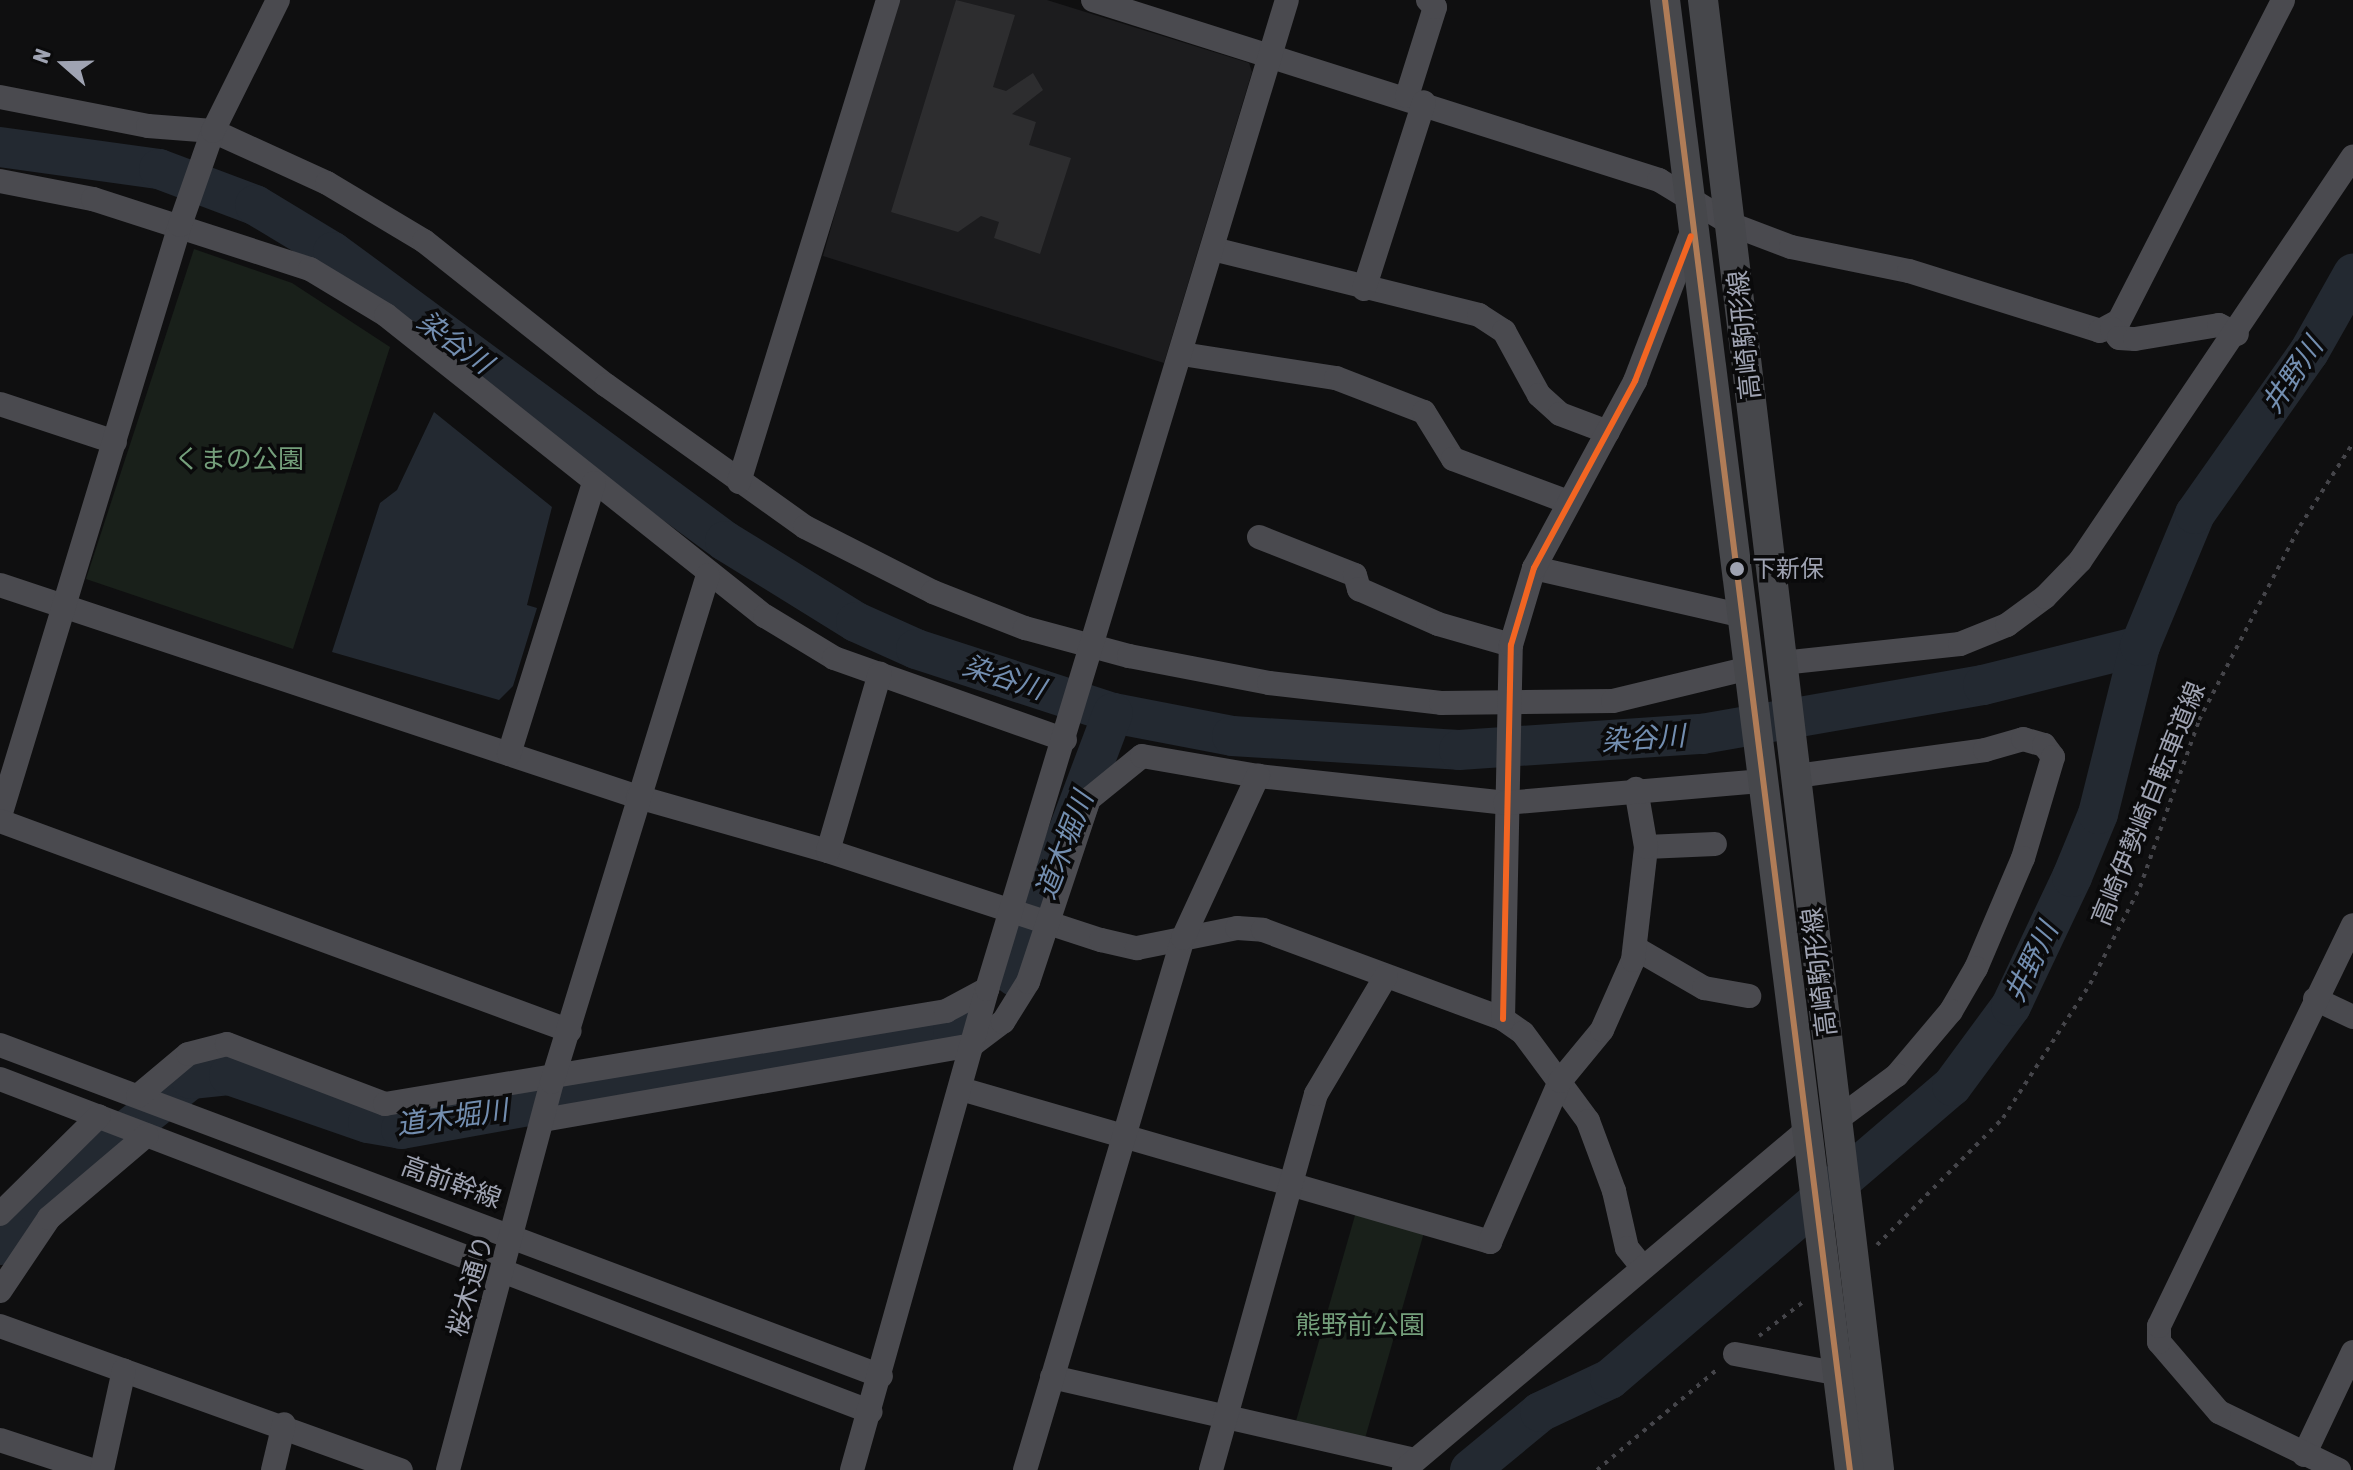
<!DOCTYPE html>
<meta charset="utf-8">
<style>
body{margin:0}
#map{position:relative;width:2353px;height:1470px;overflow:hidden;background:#0f0f10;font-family:"Asap Condensed","Noto Sans JP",sans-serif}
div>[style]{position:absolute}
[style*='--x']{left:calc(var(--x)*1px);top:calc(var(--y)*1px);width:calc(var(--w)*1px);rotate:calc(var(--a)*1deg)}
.built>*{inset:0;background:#1c1c1e}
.green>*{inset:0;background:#19201a;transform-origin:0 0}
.water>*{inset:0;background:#232931}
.river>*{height:40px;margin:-20px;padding:0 20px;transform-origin:20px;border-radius:20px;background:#232931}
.building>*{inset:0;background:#2d2d2f}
.path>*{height:4px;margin-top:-2px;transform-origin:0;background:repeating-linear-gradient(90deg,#45454a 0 4px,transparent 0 10px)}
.minor>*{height:24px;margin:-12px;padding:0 12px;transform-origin:12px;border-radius:12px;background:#4a4a4f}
.major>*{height:30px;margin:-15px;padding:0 15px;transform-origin:15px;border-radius:15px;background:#46474b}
.bus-1>*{height:6px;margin:-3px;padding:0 3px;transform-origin:3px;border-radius:3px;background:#b07c57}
.bus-2>*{height:6px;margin:-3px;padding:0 3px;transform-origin:3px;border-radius:3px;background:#f26522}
.dots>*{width:22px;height:22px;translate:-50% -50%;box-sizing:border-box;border:4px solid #0a0a0b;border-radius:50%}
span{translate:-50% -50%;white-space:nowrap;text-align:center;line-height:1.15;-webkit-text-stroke:7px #0a0a0b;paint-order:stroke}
.bus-label{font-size:24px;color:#9fa3b2}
.left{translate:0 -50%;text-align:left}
.street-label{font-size:26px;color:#9fa3b2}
.park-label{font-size:26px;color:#749f7b}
.water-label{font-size:28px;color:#738eb0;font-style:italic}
.north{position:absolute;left:24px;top:24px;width:80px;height:80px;-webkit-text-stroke:6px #0a0a0b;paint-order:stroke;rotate:290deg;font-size:22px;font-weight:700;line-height:32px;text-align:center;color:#9fa3b2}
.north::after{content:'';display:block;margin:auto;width:28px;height:36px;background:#9fa3b2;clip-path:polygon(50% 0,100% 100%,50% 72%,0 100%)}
</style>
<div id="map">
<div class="built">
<i style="clip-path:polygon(896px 0,1047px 0,1249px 63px,1252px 72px,1164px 363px,823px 256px)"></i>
</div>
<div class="green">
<i style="clip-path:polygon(194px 249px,292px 283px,390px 347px,293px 649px,86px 579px)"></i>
<i style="left:1356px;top:1212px;width:71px;height:217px;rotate:16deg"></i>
</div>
<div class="water">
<i style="clip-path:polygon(434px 412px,552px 507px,527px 605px,537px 608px,513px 686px,499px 700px,332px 652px,380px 503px,397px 490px)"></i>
</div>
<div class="river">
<i style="--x:0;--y:147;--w:161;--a:7.9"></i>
<i style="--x:159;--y:169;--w:103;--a:20.6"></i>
<i style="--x:255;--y:205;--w:91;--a:31.1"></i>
<i style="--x:333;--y:252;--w:487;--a:36.4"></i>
<i style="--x:725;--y:541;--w:154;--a:31.7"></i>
<i style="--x:856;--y:622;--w:66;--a:24.2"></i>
<i style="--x:916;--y:649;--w:207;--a:18"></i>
<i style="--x:1113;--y:713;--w:121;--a:10.9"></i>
<i style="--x:1232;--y:736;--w:227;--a:3.5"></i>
<i style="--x:1459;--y:750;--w:244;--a:-3.8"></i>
<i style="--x:1702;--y:734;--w:285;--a:-9.9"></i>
<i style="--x:1983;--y:685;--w:162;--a:-14"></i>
<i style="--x:1014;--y:976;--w:281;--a:-69.4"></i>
<i style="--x:0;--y:1245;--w:55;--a:-50.2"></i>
<i style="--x:35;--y:1203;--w:199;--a:-38.5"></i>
<i style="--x:191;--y:1079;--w:38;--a:-6"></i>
<i style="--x:229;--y:1075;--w:147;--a:19.1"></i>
<i style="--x:368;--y:1123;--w:34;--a:10"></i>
<i style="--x:401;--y:1129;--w:561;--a:-10.17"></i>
<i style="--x:953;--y:1030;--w:14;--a:-30"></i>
<i style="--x:1470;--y:1470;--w:91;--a:-39.6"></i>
<i style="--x:1540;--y:1412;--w:77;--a:-25.2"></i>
<i style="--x:1610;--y:1379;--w:450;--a:-40.6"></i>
<i style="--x:1952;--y:1086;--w:99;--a:-53.6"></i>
<i style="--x:2011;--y:1006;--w:143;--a:-64.7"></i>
<i style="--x:2072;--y:877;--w:68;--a:-67.6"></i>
<i style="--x:2098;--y:814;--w:173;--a:-76"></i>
<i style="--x:2140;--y:646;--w:143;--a:-67.4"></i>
<i style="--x:2195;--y:514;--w:198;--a:-54.9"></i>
<i style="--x:2309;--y:352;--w:90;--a:-60.6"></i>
</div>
<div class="building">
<i style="clip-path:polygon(956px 0,1015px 15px,993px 87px,1006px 91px,1033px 73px,1043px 90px,1012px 114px,1036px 122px,1029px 145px,1071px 158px,1040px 254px,994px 238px,999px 222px,981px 216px,958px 232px,891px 212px)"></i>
</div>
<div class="path">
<i style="--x:1877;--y:1245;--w:179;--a:-45.2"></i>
<i style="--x:2003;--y:1118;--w:160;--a:-57"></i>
<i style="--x:2090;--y:984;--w:109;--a:-62.7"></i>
<i style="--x:2140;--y:887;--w:177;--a:-70.5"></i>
<i style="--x:2199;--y:720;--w:219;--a:-62.5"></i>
<i style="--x:2300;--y:526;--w:98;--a:-57.4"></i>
<i style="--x:1759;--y:1336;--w:56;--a:-37.7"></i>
<i style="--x:1597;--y:1470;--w:158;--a:-39.9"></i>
</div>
<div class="minor">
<i style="--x:1093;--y:0;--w:594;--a:17.64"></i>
<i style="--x:1659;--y:180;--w:87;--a:31.3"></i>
<i style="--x:1733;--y:225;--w:62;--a:20.8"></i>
<i style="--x:1791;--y:247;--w:120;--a:11.5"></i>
<i style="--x:1909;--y:271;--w:200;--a:17.4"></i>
<i style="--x:2100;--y:331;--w:21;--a:-28"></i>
<i style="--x:2119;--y:321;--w:360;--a:-62.9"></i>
<i style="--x:1407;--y:96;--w:93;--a:-72.5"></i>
<i style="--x:1435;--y:7;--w:10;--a:-135"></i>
<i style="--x:0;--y:97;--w:151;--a:11.1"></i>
<i style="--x:148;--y:126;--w:65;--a:4.4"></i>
<i style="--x:213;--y:131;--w:125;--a:24.5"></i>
<i style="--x:327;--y:183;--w:113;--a:30.9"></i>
<i style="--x:424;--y:241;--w:232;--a:38.4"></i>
<i style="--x:606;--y:385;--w:244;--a:35.5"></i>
<i style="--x:805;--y:527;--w:144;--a:26.9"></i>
<i style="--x:933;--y:592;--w:99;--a:21.4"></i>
<i style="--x:1025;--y:628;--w:108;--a:15.1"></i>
<i style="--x:1129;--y:656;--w:143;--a:10.9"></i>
<i style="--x:1269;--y:683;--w:173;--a:6.6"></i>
<i style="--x:1441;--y:703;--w:172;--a:-0.7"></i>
<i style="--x:1613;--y:701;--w:140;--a:-13.6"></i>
<i style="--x:0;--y:181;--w:95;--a:11"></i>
<i style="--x:93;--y:199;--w:228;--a:17.9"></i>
<i style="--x:310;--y:269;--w:89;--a:31.2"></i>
<i style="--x:386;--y:315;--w:484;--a:38.5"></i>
<i style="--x:765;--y:616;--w:81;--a:31.3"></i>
<i style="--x:834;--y:658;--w:245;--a:19.5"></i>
<i style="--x:1213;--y:249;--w:274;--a:13.9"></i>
<i style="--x:1479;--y:315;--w:30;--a:33"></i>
<i style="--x:1504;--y:331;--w:73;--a:61.3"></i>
<i style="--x:1539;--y:395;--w:28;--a:42"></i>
<i style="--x:1560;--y:414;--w:51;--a:20.6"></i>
<i style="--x:1364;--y:289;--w:196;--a:-72.2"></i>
<i style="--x:2112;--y:329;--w:11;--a:52"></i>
<i style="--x:2119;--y:338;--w:16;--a:4"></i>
<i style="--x:2135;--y:339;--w:85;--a:-9.5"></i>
<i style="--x:2219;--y:325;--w:20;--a:27"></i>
<i style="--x:1182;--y:354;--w:156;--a:8.9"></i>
<i style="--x:1336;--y:378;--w:94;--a:21.1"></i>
<i style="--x:1424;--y:412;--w:55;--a:58.3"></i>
<i style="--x:1453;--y:459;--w:123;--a:20.5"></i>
<i style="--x:0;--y:404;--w:121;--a:18.3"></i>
<i style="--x:739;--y:482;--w:505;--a:-72.82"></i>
<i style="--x:1259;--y:537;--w:103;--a:21.6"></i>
<i style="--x:1355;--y:575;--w:15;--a:74"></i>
<i style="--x:1359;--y:589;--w:86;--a:23.9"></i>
<i style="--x:1438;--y:624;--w:76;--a:16"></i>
<i style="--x:1534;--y:568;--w:214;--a:12.9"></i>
<i style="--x:0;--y:585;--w:672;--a:18.38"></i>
<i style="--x:638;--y:797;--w:198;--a:15.9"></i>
<i style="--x:828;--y:851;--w:287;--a:18.1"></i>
<i style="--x:1101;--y:940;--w:37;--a:13"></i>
<i style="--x:1137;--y:948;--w:102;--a:-11.3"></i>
<i style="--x:1237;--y:928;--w:26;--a:4"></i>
<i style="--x:1263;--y:930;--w:256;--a:20.3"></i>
<i style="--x:1503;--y:1019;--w:24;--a:35"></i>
<i style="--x:1523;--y:1033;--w:109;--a:53.5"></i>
<i style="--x:1588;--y:1121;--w:75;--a:69.6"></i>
<i style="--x:1614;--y:1191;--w:58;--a:77.2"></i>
<i style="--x:1627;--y:1248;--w:22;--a:51"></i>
<i style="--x:1782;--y:663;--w:179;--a:-6.1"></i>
<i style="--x:1960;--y:644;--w:51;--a:-22"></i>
<i style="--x:2007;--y:625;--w:47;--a:-36.4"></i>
<i style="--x:2045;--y:597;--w:50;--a:-45.8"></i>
<i style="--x:2080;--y:561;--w:488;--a:-56"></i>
<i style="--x:509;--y:754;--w:284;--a:-72.6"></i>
<i style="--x:1796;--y:776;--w:191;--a:-7.8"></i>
<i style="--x:1985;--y:750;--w:40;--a:-16"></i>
<i style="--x:2023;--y:739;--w:22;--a:16"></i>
<i style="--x:2044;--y:745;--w:15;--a:53"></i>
<i style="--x:2053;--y:757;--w:105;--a:106.5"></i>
<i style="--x:2023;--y:858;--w:120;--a:113.1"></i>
<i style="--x:1976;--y:968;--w:50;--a:120.2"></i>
<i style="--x:1951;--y:1011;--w:84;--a:130.2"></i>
<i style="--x:1897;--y:1075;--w:74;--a:143.3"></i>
<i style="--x:0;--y:816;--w:618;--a:-73.06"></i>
<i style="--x:180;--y:225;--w:100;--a:-70.7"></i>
<i style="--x:213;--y:131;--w:146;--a:-63.6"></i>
<i style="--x:0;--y:821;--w:607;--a:20.22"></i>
<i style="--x:1646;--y:847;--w:69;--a:-2.5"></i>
<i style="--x:828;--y:851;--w:185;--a:-73.7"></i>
<i style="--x:1635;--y:948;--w:80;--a:30.1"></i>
<i style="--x:1704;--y:988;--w:46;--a:10.1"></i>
<i style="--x:2315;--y:999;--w:42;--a:25.3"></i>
<i style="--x:1503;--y:1019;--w:374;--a:-88.8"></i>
<i style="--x:1511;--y:645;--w:80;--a:-73.4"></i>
<i style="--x:1534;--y:568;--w:213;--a:-61.6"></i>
<i style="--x:1635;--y:381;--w:160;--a:-69.1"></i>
<i style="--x:0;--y:1045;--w:941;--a:20.59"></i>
<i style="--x:0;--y:1079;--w:932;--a:20.92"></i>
<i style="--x:961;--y:1089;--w:551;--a:16.13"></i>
<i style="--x:1490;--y:1242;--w:176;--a:-66.5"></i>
<i style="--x:1560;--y:1081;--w:66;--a:-50.5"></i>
<i style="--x:1602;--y:1030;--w:77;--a:-66.1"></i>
<i style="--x:1633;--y:960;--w:114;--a:-83.4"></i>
<i style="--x:1646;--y:847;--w:59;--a:-99.8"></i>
<i style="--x:138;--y:1096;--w:65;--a:-40"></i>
<i style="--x:188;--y:1054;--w:40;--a:-14.4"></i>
<i style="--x:227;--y:1044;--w:169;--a:20.8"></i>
<i style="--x:385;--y:1104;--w:569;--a:-9.41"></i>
<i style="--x:946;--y:1011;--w:47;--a:-28.2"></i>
<i style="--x:543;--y:1120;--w:436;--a:-9.9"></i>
<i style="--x:972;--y:1045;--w:39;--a:-37"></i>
<i style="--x:1003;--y:1022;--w:47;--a:-58"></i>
<i style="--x:1028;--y:982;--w:193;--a:-71.6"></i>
<i style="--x:1089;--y:799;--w:68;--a:-39.1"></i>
<i style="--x:1142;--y:756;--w:118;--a:9.8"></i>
<i style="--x:1258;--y:776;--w:248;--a:6.2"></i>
<i style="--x:1505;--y:803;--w:259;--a:-4.9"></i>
<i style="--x:0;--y:1214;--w:139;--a:-44.7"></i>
<i style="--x:0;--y:1291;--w:88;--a:-56.1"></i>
<i style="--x:49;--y:1218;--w:128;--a:-40.3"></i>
<i style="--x:0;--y:1326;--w:426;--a:19.8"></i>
<i style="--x:1735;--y:1354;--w:107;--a:10.8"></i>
<i style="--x:1840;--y:1374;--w:14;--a:-12"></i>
<i style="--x:1052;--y:1377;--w:372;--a:12.9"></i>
<i style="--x:0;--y:1440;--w:96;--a:18.2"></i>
<i style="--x:2304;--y:1455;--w:114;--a:-64.6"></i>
<i style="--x:102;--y:1470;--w:102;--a:-77.6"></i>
<i style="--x:273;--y:1470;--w:47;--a:-76.6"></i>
<i style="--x:448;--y:1470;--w:402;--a:-75"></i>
<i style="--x:552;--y:1082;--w:530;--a:-72.9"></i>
<i style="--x:852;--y:1470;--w:500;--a:-74.3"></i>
<i style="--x:987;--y:989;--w:1033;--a:-73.13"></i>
<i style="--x:1025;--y:1470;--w:555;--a:-73.46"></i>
<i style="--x:1183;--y:938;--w:179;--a:-65.2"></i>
<i style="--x:1211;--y:1470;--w:390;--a:-74.4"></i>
<i style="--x:1316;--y:1094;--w:137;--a:-59.3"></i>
<i style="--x:1404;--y:1470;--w:527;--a:-40.15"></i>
<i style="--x:2339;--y:1470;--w:133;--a:-154.2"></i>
<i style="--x:2219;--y:1412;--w:92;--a:-130.6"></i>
<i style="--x:2159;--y:1342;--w:16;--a:-90"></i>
<i style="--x:2159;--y:1326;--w:445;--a:-64.2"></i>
</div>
<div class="major">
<i style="--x:1665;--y:0;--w:1482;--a:82.83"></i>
<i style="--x:1703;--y:0;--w:1480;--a:83.17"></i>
</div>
<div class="bus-1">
<i style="--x:1665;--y:0;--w:1482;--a:82.83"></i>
</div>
<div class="bus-2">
<i style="--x:1503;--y:1019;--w:374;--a:-88.8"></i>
<i style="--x:1511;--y:645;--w:80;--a:-73.4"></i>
<i style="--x:1534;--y:568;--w:213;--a:-61.6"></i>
<i style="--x:1635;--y:381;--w:155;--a:-68.9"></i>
</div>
<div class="dots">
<i style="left:1737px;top:569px;background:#9fa3b2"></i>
</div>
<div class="bus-label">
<span class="left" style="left:1752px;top:569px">下新保</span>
</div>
<div class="street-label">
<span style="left:1745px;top:335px;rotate:-96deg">高崎駒形線</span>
<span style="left:2149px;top:804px;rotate:-68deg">高崎伊勢崎自転車道線</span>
<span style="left:1820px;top:972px;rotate:-97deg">高崎駒形線</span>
<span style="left:451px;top:1183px;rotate:20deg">高前幹線</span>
<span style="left:471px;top:1286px;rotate:-74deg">桜木通り</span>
</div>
<div class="park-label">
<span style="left:239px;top:460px">くまの公園</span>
<span style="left:1360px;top:1326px">熊野前公園</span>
</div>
<div class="water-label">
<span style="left:455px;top:342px;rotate:36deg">染谷川</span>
<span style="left:2292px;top:375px;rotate:-56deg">井野川</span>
<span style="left:1004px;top:677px;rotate:18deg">染谷川</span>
<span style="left:1643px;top:738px;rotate:-4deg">染谷川</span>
<span style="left:1064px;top:845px;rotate:-69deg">道木堀川</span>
<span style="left:2031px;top:962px;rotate:-64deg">井野川</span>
<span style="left:452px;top:1117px;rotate:-8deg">道木堀川</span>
</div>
<div class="north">N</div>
</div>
